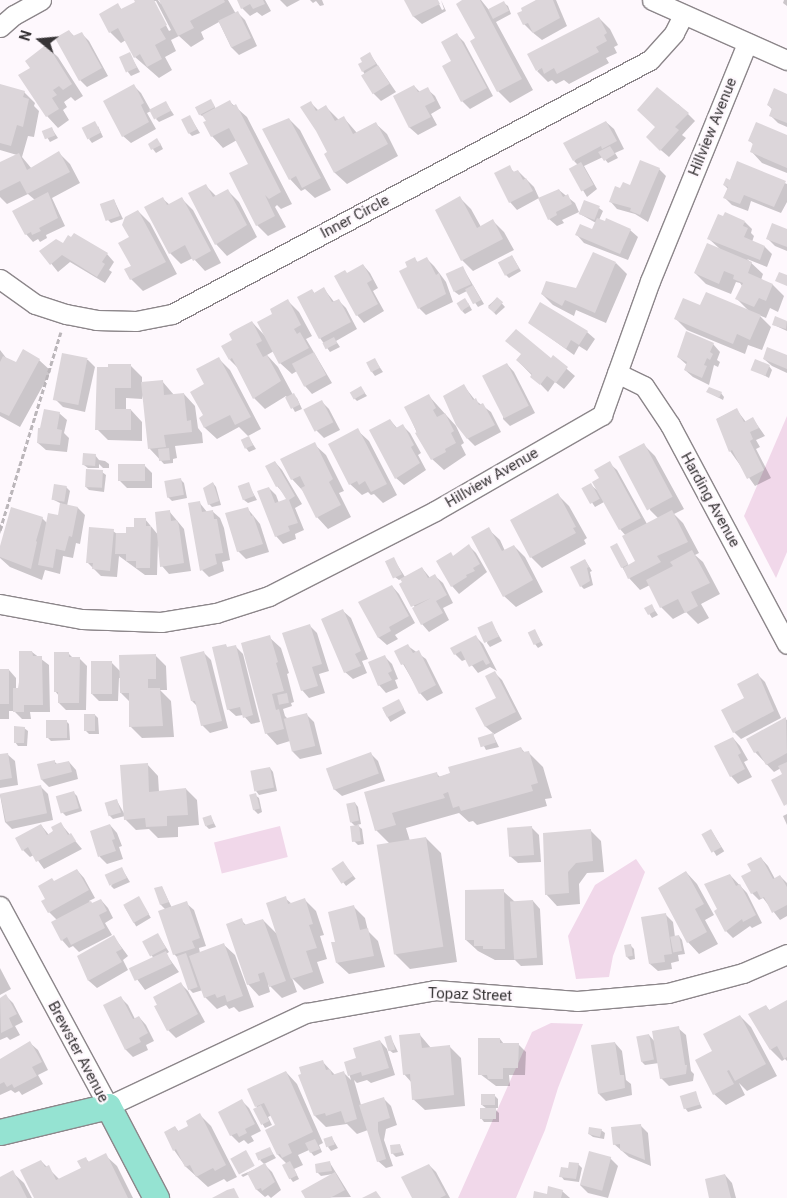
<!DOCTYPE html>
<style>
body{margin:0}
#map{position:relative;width:787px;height:1198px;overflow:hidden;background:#fef8fd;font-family:Roboto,sans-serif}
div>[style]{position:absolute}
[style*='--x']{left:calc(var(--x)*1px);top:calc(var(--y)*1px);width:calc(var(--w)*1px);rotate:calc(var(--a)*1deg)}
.green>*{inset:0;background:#f1d8ea;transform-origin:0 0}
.shadow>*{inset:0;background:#0003;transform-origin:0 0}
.building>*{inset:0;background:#dcd6da;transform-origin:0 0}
.path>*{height:3px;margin-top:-1.5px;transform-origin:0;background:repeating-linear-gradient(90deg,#bbb6ba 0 5px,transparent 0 7.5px)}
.roads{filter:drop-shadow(1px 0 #8c868a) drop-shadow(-1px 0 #8c868a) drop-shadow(0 1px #8c868a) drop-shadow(0 -1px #8c868a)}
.minor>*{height:19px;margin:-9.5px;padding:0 9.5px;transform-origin:9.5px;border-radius:9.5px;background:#fff}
.major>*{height:25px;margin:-12.5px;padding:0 12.5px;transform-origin:12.5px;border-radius:12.5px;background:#95e3d2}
span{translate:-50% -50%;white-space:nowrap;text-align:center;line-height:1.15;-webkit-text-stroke:4.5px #fef8fd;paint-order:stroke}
.street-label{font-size:15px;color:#373436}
.north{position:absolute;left:15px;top:15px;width:50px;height:50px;-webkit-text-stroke:4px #fef8fd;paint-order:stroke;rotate:287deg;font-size:14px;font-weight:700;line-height:20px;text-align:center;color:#373436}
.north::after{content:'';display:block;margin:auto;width:18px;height:22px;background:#373436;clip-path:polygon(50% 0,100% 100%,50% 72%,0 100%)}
</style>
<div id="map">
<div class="green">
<i style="clip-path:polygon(787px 416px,787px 552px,776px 578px,744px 516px)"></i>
<i style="left:280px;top:826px;width:32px;height:68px;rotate:76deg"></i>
<i style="clip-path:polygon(636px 859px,645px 872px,613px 956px,609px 977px,576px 979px,568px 936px,595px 885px)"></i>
<i style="clip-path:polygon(551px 1023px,583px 1024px,558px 1088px,545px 1130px,516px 1198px,458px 1198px,532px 1032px)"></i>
</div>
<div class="shadow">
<i style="clip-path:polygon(evenodd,135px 0,158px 0,161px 4px,160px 0,228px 0,236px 14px,238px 13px,245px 20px,257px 46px,239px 55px,231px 47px,219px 22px,201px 32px,204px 39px,191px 47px,179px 36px,171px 40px,176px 51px,165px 57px,172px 70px,159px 78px,135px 57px,126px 40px,121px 43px,110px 32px,118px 5px,122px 10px,136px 2px,135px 0,153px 1px,156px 1px,171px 30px,169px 31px,153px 1px)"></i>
<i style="clip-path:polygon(239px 0,265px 0,271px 11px,262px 16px,257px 12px,250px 16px,242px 8px)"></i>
<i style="clip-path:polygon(280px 0,300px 0,287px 7px)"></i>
<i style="clip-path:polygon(310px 0,322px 0,324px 5px,320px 6px,316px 1px,313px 3px)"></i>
<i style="clip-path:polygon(406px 0,437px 0,442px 10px,444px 9px,441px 0,446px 11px,422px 24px,414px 17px)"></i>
<i style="clip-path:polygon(465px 0,481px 0,489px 10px,504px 3px,508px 6px,511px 14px,496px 22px,533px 90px,510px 103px,498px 91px,472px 42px,476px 39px)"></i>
<i style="clip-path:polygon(536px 0,556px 0,567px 26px,542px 40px,532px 32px,524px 24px)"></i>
<i style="clip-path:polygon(784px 0,787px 0,787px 6px,783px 3px)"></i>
<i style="clip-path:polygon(599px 18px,610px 29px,618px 45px,614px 47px,617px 53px,606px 58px,609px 63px,569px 84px,564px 80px,556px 84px,552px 80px,548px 82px,537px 71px)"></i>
<i style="clip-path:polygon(69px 31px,75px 37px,81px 33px,89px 41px,108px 76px,87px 87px,80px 80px)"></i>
<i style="clip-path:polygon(457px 35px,464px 42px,493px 96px,470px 109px,462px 101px,453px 61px)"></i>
<i style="clip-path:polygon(46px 46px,58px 57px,83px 96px,75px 101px,71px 97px,64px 102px,67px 107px,63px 110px,69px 120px,58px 128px,47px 116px,20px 76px,32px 68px)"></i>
<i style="clip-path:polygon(129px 53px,140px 72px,131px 76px,128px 72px)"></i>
<i style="clip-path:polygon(370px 54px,396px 92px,381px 101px,374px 94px,363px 71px)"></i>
<i style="clip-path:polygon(0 85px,24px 92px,35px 103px,34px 106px,39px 111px,34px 137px,28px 136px,22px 157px,32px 169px,59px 153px,70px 164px,80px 183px,52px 198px,65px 226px,46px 235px,47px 238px,40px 242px,38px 239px,33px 242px,26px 234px,35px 200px,28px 194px,7px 204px,0 197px,0 164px,17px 155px,0 150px)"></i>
<i style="clip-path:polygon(134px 86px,141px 93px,151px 111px,147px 113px,156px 129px,131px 143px,123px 136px)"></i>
<i style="clip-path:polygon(414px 86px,420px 92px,427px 89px,435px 96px,441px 108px,431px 114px,437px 125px,418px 135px,410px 128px,394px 97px)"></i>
<i style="clip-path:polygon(787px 96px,787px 127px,778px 123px,770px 115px,773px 110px,768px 105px)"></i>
<i style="clip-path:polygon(211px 101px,216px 109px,230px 102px,247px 117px,292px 204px,281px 209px,277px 205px,275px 207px,286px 227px,268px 236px,257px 225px,249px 164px,237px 140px,223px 148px,212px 136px,205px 117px,200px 115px)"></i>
<i style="clip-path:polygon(166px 103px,174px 115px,159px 122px,156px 119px)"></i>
<i style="clip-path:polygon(311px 103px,319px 111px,326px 107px,339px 120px,344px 118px,357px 133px,375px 123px,387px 134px,398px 156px,347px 184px,335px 173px,325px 154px,328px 153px)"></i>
<i style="clip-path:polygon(678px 104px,695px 121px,682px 135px,686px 138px,669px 157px,655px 145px)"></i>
<i style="clip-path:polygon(190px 117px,200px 133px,192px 136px,189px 133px)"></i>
<i style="clip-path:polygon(289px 119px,300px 130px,331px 190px,315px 198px,305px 189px,301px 191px,290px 179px,264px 129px)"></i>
<i style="clip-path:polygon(606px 122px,614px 129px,624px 149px,615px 153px,618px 158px,608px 163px,603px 157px,584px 166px,597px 189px,587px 197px,571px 170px,579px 166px,574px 161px)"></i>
<i style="clip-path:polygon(98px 126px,103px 137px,92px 143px,89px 139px)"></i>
<i style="clip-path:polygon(52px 129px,58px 138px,50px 142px,44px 132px)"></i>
<i style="clip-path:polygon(787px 137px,787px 173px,762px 163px,751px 151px,754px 145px,749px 140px)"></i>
<i style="clip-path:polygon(160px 143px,163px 149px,156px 153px,149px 144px)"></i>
<i style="clip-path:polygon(737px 163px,787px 184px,787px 202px,781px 213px,751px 201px,748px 211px,732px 205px,725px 198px,728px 189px,724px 185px,730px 181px)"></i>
<i style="clip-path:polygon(509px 167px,515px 173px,518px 171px,534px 187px,539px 198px,517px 210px,510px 202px)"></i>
<i style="clip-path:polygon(659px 169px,666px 176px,648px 222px,635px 214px,617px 209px,610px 201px,621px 190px,631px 187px)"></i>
<i style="clip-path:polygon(206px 186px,217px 197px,228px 191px,239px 202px,257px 237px,227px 256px,216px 244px,190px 194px)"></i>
<i style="clip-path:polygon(559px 190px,575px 203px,579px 212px,562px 220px,564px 223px,557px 226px,549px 219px)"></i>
<i style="clip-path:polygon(460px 198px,471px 209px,481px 227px,493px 221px,504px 232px,514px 250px,473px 271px,462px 260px)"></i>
<i style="clip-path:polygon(163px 199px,170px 205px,182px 199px,193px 210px,221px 263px,205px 271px,193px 258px,181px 264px,170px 253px)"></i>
<i style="clip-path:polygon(114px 200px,123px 219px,111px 223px,108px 220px)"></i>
<i style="clip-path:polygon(599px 208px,603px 211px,599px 220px,630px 230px,638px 237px,628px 260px,584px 243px,577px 235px,593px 230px,596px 223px,580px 214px)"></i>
<i style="clip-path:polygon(138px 211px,150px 223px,177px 274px,143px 291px,131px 279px,126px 270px,132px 266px,130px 238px)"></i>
<i style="clip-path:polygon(745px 222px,752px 229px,751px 233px,754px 236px,752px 242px,765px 247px,772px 254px,767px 267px,747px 259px,763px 274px,761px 280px,773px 285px,784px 296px,778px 312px,770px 308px,766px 318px,759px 315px,771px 327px,762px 350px,748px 345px,745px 354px,687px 330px,676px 319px,701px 307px,749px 311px,737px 299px,742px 286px,740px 283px,736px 282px,731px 294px,706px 284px,695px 273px,720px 249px,709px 239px)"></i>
<i style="clip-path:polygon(787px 230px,787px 251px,775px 246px,767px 238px)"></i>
<i style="clip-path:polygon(63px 244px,107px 254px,114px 262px,109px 270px,112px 272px,105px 283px,70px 262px,58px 272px,41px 251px)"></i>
<i style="clip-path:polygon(512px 256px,521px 271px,509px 278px,505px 274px)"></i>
<i style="clip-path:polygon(414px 259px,419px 263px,427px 259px,434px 266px,446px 282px,453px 302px,426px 315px,419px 308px,409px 268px)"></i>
<i style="clip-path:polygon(616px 263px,627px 274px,606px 323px,576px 310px,574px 316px,553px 305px,542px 294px,577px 290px)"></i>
<i style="clip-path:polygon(363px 265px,370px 273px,378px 288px,373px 291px,384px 311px,364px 323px,357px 315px,347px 274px)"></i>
<i style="clip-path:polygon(463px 268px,484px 304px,478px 307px,467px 291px,459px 295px,455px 292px,447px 275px)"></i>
<i style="clip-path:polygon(324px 289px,335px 303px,338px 300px,346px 308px,357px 329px,336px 341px,340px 347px,330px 352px,320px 338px,312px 290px,315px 294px)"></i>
<i style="left:497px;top:298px;width:12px;height:12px;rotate:48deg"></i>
<i style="clip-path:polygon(288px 301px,299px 312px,312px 336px,306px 339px,332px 383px,312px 394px,305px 386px,297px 371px,292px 374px,280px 363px,274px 351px,267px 355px,278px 367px,293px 395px,297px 398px,302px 409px,295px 412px,286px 396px,265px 409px,254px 398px,239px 369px,230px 360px,234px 341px,252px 322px,265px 336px,274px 314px)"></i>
<i style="clip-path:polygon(468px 303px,472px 310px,465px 314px,462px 311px)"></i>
<i style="clip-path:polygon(776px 318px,787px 322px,787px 331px,774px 325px)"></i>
<i style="clip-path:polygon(530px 323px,587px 332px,595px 339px,587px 351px,579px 346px,574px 355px)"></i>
<i style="clip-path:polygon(713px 344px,720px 352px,717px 360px,720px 362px,718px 367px,714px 365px,709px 385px,693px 377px,685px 370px,687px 365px,678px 357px)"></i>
<i style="clip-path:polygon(0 350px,7px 359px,16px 364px,39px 360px,51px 371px,20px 427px,0 416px)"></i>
<i style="clip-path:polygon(63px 355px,88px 360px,95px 367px,85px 412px,63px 407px,56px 400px)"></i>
<i style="clip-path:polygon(787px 356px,787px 373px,772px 366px,764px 359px)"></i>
<i style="clip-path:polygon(553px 357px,575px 376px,564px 389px,555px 382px,548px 392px,517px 360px,551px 360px)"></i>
<i style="clip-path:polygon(219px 359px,230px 370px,261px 429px,248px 436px,239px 427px,217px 439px,205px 428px,201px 418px,205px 416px,206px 385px)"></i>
<i style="clip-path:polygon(375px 360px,383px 372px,375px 376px,372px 372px)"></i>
<i style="clip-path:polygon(507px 364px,514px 372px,535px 413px,510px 426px,503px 419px)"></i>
<i style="clip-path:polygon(131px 366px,142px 377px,142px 384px,162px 381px,174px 395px,184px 394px,195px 406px,198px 428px,202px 433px,203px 443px,175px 446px,177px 458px,173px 459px,173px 463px,164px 464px,150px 449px,144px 391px,142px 399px,126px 398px,126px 410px,131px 410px,142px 422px,142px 441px,108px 440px,97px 429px,98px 368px)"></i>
<i style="clip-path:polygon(769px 366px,772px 370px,769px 378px,752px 369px)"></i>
<i style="clip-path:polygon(464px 386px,475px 400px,491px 412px,501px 432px,475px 446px,468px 439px,445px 396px)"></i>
<i style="clip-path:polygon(361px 388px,367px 396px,357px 401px,354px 398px)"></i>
<i style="clip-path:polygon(708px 392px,721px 393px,724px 397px,723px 400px)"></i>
<i style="clip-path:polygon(429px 396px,456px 426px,464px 443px,461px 445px,466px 455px,444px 470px,432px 459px,421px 442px,406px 408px)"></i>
<i style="clip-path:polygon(322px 402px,329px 409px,340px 430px,324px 438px,317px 431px,306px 410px)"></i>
<i style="clip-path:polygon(736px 409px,746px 422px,753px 419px,765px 436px,756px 440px,760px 447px,756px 449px,771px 478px,755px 486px,730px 451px,717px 419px)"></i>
<i style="clip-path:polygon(59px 413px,67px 420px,64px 433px,69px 438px,67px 452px,46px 450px,38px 443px)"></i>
<i style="clip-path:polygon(390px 420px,397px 428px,403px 426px,410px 433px,421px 453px,418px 455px,426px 470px,404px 485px,396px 478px)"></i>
<i style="clip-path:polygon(357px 430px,369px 441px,397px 495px,383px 503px,374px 494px,371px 495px,368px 492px,362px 495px,350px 484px)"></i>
<i style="clip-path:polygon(249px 438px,256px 449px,249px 452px,246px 448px)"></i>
<i style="clip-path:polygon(314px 444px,326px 455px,344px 491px,339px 493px,351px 517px,328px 529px,317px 517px,303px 491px,292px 479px)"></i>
<i style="clip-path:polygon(644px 445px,655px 456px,684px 509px,674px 514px,683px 523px,699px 553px,695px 555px,703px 562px,720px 594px,701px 604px,709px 618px,698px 624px,686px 612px,673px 619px,661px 607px,650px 585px,640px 590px,629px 578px,622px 567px,617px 545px,629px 566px,637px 562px,626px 536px,620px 529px,604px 502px,595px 507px,583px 489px,591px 485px,598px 491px,600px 479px,609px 463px,617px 470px,647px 524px,659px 519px,650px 510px)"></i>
<i style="clip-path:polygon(95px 455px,99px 460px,105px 461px,109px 464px,109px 468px,103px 468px,99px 464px,99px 468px,88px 468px,84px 465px)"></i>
<i style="clip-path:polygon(275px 462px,282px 470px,302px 504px,295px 508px,304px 530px,295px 534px,296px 539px,283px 544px,276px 536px,269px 488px,276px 495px,279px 503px,288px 499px,277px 486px)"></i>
<i style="clip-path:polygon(144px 465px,152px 473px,152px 488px,127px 488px,119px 480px)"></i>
<i style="clip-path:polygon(102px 472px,106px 475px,104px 492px,89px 490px,86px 487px)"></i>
<i style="clip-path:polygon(181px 480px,184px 483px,187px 498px,172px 501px,168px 497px)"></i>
<i style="clip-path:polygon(213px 483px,216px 487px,221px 505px,212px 507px,209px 504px)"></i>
<i style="clip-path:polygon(248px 484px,257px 500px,248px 503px,244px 500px)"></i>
<i style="clip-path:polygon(66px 487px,70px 491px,67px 506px,78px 508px,85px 515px,80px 544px,76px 543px,73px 558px,63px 556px,60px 574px,45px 570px,42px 580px,10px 567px,0 558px,0 550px,42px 518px,47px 523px,59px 517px,62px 504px,52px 499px)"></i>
<i style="clip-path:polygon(558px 495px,569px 506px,587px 538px,584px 540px,586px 544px,542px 568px,531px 557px)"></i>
<i style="clip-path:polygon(199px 502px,207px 512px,212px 511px,220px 518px,224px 528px,230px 560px,222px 562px,224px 571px,209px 577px,202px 570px)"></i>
<i style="clip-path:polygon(247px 508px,260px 524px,269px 552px,246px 559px,238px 551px)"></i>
<i style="clip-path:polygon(169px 511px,184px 529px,191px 571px,169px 574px,162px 566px,159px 542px,158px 542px,157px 575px,145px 575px,119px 556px,117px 577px,101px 576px,87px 562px,113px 531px,117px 534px,127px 534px,145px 519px,159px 536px)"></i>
<i style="clip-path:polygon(0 524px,3px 527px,0 534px)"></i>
<i style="clip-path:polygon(488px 529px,500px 540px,505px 551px,514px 546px,525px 557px,543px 592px,516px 607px,504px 596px)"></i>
<i style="clip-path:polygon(469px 546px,476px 553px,487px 572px,459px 594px,452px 586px)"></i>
<i style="clip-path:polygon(393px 558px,405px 577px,422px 568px,431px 579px,435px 576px,443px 583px,453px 603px,443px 608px,449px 620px,429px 632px,422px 624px,404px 583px,401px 579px,399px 580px,395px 577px)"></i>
<i style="clip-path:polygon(585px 560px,592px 571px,590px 572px,593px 585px,584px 589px,581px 586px)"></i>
<i style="clip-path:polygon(392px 586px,399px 594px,415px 623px,395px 635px,398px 639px,387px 645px,379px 638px,360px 603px)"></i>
<i style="clip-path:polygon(652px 606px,658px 615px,652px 618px,646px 609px)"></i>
<i style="clip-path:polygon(343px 611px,351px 618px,368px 659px,362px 661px,367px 673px,353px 679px,345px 672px)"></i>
<i style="clip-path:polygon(491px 622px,502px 641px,490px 647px,487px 643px)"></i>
<i style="clip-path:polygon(309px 625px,317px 633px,329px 671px,319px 674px,325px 693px,309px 698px,302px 690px)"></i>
<i style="clip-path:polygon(535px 631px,543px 645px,538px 648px,535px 644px)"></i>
<i style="clip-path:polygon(475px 636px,483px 644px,497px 671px,490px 667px,478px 673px,467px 659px,462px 661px,455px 654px)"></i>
<i style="clip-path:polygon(269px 637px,281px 648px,289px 673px,287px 674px,294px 702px,291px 703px,292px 706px,283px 709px,285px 716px,288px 719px,307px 715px,314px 722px,322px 754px,300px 759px,293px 752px,290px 741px,277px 745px,266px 733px)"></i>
<i style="clip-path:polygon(225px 645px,228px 648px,235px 646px,243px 654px,260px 722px,251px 724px,243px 715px,236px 716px,228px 709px)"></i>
<i style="clip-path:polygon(408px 646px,426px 659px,443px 693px,427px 701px,420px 693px,396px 652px)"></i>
<i style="clip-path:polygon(32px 652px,49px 665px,50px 712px,30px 712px,31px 719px,22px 719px,14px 711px,9px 711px,9px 719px,0 719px,0 670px,9px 670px,16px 678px,16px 689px,19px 689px)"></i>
<i style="clip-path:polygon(203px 652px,211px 660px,228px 728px,210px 733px,202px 725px,197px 706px,192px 701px)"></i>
<i style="clip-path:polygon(69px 654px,73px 658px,79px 658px,87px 666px,86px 710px,66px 710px,59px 703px,59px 696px,55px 691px)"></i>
<i style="clip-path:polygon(155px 655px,166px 666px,167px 690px,160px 690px,171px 701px,174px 737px,142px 738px,131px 727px,130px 702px,121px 693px,121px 678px,119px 678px,118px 701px,99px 701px,92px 694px,111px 662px,121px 672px)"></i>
<i style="clip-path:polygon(384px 656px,392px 664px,398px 679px,395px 680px,398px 688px,386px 693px,379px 685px)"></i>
<i style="clip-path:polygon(495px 673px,502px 680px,522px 719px,493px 735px,499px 747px,486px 750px,480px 738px,494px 734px,486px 727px,477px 709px,498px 698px)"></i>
<i style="clip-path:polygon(758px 675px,765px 682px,781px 718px,741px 739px,734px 732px)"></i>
<i style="left:399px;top:701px;width:14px;height:18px;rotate:60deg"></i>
<i style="clip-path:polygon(95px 715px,98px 718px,99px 734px,89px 734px,86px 731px)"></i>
<i style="clip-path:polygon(785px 719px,787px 720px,787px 807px,784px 774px,781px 768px,774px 772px,755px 752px,748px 740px)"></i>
<i style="clip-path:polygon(66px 721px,69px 724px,70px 740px,51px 741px,48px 738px)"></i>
<i style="clip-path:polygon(24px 728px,28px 731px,27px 746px,18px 746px,15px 742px)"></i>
<i style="clip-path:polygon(733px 738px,740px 746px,748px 760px,744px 762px,752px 777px,738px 784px,731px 776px)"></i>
<i style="clip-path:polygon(521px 748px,525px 753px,528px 752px,543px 767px,552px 798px,545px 799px,547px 806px,477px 825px,473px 821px,469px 822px,459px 813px,406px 828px,410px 841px,426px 838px,441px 853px,457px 962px,410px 969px,395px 954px,390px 844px,376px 830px,366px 793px,436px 773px,440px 777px)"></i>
<i style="clip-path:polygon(7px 754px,15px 761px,18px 785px,0 788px,0 755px)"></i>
<i style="clip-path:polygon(371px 754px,378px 761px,385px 781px,342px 796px,334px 789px,327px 769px)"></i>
<i style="clip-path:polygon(54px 761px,57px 764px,69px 762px,76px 770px,78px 779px,49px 787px,42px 780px,39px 765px)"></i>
<i style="clip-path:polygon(147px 764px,158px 776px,159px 792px,186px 789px,197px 800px,199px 825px,178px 827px,178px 837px,158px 838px,149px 829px,136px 830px,125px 819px,125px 816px,113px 819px,109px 815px,117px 801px,125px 815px)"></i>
<i style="clip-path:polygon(270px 768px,273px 772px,277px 791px,259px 795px,256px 791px)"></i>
<i style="clip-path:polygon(40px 786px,48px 794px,53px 820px,12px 829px,5px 822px,0 795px)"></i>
<i style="clip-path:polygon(74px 793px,77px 796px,82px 811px,66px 816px,62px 812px)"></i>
<i style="clip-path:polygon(255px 795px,259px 798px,262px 812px,258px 814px,254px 810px)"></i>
<i style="clip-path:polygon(355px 803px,358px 807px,361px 824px,357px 825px,362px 829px,364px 844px,358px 845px,354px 841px,355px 826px,351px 822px)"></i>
<i style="clip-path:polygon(787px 814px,787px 825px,783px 816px)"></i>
<i style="clip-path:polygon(211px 817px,216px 827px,209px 829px,206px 826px)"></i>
<i style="clip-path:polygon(61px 824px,82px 849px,44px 869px,34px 855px,30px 857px,23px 850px,41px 825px,49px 835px)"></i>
<i style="clip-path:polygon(110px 825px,117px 833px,122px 846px,119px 847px,123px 859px,107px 864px,100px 857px,91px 832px)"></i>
<i style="clip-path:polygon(531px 827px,539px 835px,541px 862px,518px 863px,510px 856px)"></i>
<i style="clip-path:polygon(590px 830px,601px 841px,604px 872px,587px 873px,579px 884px,580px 904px,557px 906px,546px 894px)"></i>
<i style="left:711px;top:830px;width:25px;height:9px;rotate:58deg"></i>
<i style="clip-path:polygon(761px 858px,768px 866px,775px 879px,780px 876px,787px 883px,787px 916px,780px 920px,763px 898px,759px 900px,752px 893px,753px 871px)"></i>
<i style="left:343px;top:862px;width:21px;height:12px;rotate:53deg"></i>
<i style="clip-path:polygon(122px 869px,130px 882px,114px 889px,111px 886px)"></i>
<i style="clip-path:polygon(77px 870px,84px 878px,95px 898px,89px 901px,93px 904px,101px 900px,108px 908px,113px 918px,105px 923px,112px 935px,79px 952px,73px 946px,69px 948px,62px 940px,57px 920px,49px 912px,47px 899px,54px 882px)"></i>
<i style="clip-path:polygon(686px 872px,697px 884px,714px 915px,705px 920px,718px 944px,699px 954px,688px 942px)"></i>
<i style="clip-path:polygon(730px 875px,747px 893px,762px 923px,752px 928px,750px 926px,733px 938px,726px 931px)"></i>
<i style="clip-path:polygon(162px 887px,172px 908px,186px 903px,194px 910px,206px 946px,199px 948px,200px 953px,223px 944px,235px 955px,254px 1007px,239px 1012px,234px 1007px,229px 1009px,226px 1005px,217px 1009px,205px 997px,203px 990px,193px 993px,190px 990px,178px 958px,174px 954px,166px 910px,161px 905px,156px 889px)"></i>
<i style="clip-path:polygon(503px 891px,515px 902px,533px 901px,540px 909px,543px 965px,521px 966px,515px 960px,495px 960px,478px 951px,466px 940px)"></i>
<i style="left:139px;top:898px;width:23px;height:17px;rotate:59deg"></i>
<i style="clip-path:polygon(285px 898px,292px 904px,305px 900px,316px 911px,324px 935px,320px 936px,327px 959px,317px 962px,324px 983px,304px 990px,292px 978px,297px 992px,282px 998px,268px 984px,270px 992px,259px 996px,248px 984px,241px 920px,247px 926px,263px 920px,278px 935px)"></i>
<i style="clip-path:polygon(354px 907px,365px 918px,368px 931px,378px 941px,385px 967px,349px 974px,337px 963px)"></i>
<i style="clip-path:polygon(665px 914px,673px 922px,675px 937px,679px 936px,682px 940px,685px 954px,678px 955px,679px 961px,671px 963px,672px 969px,658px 971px,650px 964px)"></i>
<i style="clip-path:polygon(158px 935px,169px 952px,166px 954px,179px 972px,145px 990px,131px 971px,154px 959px,144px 943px)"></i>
<i style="clip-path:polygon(114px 937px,128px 956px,123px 960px,128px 970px,97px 988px,89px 981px,79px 957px)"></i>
<i style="clip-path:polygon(631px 946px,634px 949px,635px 959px,630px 960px,627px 957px)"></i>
<i style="clip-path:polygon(0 968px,11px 989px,0 995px)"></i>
<i style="clip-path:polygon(181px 984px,188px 991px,205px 1022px,176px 1038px,168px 1030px,155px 1007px)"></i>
<i style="clip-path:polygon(6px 996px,13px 1003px,23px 1022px,15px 1026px,20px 1035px,10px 1040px,7px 1037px,0 1040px,0 999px)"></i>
<i style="clip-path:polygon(120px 997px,128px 1005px,135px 1019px,139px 1017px,146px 1025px,154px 1041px,146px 1045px,148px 1050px,133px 1057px,126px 1050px,105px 1005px)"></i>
<i style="clip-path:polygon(787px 1002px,787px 1061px,785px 1059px,782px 1061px,771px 1050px,766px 1006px,770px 1011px)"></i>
<i style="clip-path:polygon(740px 1016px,751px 1027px,777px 1076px,747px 1091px,739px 1083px,745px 1095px,726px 1105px,714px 1094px,714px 1052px)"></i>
<i style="clip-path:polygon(678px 1028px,686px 1035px,691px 1071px,694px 1074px,693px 1081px,669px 1086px,661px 1078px,659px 1063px,645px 1065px,642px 1062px,649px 1035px,655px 1042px)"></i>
<i style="clip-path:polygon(420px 1035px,431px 1048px,449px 1046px,461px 1058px,465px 1106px,425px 1110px,413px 1099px,412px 1083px,404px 1074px)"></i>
<i style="clip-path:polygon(390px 1036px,398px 1052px,393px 1053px,389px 1050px)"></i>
<i style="clip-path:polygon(500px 1039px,504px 1044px,518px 1044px,526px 1052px,525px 1075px,509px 1075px,510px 1086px,496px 1086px,480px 1074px)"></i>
<i style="clip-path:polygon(380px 1041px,387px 1049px,395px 1075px,371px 1083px,367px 1080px,357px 1083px,354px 1080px,361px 1105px,383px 1098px,391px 1106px,397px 1125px,386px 1129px,384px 1140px,393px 1166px,386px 1168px,378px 1161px,368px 1130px,357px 1134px,347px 1124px,326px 1127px,315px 1116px,322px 1061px,335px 1075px,343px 1072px,351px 1080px,346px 1063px,358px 1059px)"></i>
<i style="clip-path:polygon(30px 1043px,38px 1050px,48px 1070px,38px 1075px,43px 1084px,22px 1095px,19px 1091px,15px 1093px,11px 1090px,0 1095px,0 1060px)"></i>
<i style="clip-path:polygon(615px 1043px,622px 1051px,626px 1080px,631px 1084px,632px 1095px,606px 1101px,599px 1094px)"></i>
<i style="clip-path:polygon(286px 1072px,297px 1084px,323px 1143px,319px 1145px,322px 1152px,314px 1156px,309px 1150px,298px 1155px,303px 1165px,294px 1169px,299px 1179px,293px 1182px,290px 1178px,287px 1164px,278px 1155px,277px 1126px,272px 1115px,268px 1117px,272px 1125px,265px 1128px,254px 1110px,258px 1108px,256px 1106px)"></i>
<i style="clip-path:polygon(695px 1093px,702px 1108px,688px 1112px,685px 1108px)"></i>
<i style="clip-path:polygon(495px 1096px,498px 1099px,498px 1108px,494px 1108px,499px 1113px,499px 1122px,484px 1122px,481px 1118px,487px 1109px,482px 1105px)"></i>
<i style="clip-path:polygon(242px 1101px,249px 1108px,261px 1131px,251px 1136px,254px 1141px,248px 1144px,244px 1140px,239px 1143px,231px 1135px)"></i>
<i style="clip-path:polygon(200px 1115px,211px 1126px,237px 1177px,227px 1182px,224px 1179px,208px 1187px,186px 1167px,174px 1150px,175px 1127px,179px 1132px,190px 1126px)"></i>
<i style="clip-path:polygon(640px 1125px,648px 1133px,651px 1166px,629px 1157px,614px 1144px)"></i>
<i style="clip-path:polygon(601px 1130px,605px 1133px,604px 1139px,593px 1137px,589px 1134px)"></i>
<i style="clip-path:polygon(332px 1138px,338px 1148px,331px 1151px,328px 1147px)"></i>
<i style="clip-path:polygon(400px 1145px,404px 1155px,396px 1157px,392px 1153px)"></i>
<i style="clip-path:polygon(270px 1149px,276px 1158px,264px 1164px,260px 1160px)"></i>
<i style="clip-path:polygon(105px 1155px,117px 1166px,133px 1198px,35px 1198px,41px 1161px,60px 1180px,82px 1168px,85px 1158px,90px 1163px)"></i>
<i style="clip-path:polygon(610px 1158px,618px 1166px,608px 1198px,588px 1193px,580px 1185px)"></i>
<i style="clip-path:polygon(330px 1163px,351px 1197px,306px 1198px,333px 1174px,321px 1176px,317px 1172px)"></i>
<i style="clip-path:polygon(578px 1164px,582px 1168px,579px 1182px,564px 1180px,561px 1176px)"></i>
<i style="clip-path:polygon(265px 1165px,272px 1172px,281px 1190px,271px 1198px,268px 1195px,265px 1197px,257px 1190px,249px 1174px,243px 1177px,241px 1175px)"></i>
<i style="clip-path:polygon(429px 1165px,436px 1172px,450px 1198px,413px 1198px)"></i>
<i style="clip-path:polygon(12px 1172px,24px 1183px,32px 1198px,0 1198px,0 1178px)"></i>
<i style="clip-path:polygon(725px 1175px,732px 1183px,736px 1198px,711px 1198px)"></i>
<i style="clip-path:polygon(562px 1191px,570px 1198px,534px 1198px,548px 1196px)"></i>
</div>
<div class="building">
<i style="clip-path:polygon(134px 0,154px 0,167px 25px,160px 29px,166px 39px,155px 45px,162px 59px,147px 67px,140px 54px,134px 58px,118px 28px,109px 33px,99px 14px,118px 3px,121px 9px,135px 2px)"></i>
<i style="clip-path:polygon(159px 0,224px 0,225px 2px,190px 21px,194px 28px,178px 36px)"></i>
<i style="clip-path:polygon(237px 0,263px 0,265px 4px,253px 9px,250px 4px,241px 9px)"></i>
<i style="clip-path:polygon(404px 0,438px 0,440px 4px,413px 17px)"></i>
<i style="clip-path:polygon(462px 0,480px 0,522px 79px,497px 92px,470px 41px,475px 38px,456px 4px)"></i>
<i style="clip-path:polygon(536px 0,553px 0,560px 18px,533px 33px,528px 23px,523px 25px,517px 13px,522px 11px,521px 8px)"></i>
<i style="left:504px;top:1px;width:11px;height:18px;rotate:63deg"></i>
<i style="left:238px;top:11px;width:30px;height:22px;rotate:64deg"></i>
<i style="clip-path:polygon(599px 17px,607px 33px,604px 35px,607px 41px,596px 47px,599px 52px,557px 74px,554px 68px,544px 74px,542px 68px,536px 71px,527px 54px)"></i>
<i style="clip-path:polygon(69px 30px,73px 36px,82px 32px,102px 68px,79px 81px,55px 38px)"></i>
<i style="clip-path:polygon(457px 33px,487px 88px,461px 102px,442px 66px,451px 61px,441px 42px)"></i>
<i style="clip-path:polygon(47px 44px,72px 84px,63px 90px,59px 86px,53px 90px,57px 95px,52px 98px,59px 109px,46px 117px,18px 75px,30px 68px,25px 61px)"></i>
<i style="left:130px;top:52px;width:17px;height:12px;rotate:66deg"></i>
<i style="clip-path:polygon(370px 52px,376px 64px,362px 72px,358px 64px,362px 62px,360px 58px)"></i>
<i style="left:378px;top:65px;width:22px;height:20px;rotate:58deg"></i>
<i style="clip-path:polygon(0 84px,25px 91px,23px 97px,29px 99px,23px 127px,17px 125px,11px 146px,0 143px)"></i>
<i style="clip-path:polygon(134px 84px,144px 103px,141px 105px,149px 122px,122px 137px,103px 101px)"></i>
<i style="clip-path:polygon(414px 85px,418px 92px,428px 87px,435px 101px,425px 106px,431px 117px,409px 128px,393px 96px)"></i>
<i style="clip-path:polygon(657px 87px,689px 113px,675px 127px,679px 130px,660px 151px,646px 137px,655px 127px,637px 110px)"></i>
<i style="clip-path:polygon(774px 88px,787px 94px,787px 123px,769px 116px,772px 108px,767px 105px)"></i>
<i style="left:211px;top:99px;width:9px;height:18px;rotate:63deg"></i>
<i style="clip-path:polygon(230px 100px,233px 106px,236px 104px,281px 192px,269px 199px,265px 195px,275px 216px,256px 226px,229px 173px,248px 164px,229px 128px,211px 137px,203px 122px,206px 121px,202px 115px)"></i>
<i style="left:166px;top:101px;width:11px;height:19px;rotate:63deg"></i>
<i style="clip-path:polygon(311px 101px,316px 111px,326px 105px,335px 121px,344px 116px,353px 134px,376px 122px,388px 144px,334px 173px,324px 154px,327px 152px,316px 131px,300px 107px)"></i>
<i style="left:190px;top:115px;width:16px;height:10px;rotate:63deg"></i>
<i style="clip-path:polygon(289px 118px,321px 178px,302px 188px,296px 176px,289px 180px,262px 129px)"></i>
<i style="left:95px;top:121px;width:13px;height:15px;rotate:63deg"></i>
<i style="clip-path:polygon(606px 121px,617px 141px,602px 149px,601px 146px,573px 161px,563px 143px)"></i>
<i style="clip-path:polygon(756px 122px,787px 135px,787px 168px,750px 152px,753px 143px,748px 141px)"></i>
<i style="left:52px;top:127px;width:9px;height:11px;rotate:69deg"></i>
<i style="clip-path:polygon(157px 138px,161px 145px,151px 150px,148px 144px)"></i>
<i style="clip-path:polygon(610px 146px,615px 154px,604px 161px,598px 152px)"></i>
<i style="clip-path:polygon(59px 151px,70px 172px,27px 194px,20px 181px,0 191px,0 162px,19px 153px,27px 170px)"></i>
<i style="clip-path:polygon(640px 160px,660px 168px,640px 215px,630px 211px,631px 208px,609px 202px,615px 186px,620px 188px,623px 182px,630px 185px)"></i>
<i style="clip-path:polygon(737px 161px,786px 181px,774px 207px,744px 195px,740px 204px,723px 198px,728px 187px,723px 185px,726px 178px,730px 180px)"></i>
<i style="left:581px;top:162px;width:26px;height:14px;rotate:61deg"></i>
<i style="clip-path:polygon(510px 165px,513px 172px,518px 170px,523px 180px,526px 178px,533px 191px,509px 203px,494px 173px)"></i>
<i style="clip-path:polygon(206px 184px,213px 197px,228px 189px,247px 225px,215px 245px,188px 193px)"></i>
<i style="clip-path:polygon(559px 189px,563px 197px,568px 194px,572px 204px,556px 212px,557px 215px,548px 220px,538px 198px)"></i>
<i style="clip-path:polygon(48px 192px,58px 218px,39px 228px,41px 231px,32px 235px,31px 232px,25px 235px,12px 211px)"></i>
<i style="clip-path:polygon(460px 196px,477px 228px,493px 219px,503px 239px,461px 261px,435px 210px)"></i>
<i style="clip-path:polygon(163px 197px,167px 205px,182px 197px,211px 251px,193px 261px,185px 245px,169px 254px,144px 207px)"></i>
<i style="left:114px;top:199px;width:18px;height:15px;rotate:71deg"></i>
<i style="left:584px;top:200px;width:17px;height:15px;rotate:21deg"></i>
<i style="clip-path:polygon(138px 210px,166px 262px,130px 280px,124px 269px,131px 266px,118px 243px,129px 237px,122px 225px,125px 217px)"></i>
<i style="clip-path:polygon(725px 212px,745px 221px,743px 226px,748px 228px,744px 237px,765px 246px,760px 260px,707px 239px,718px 214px,723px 216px)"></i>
<i style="clip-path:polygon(597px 218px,605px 221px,606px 218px,631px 229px,620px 254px,575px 235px,580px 224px,592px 229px)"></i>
<i style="clip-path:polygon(772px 223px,787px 229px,787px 247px,766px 239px)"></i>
<i style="clip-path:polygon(74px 233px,108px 253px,102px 262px,105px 264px,97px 277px,62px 255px,50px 265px,39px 251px,56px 239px,63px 243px,68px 235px,71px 237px)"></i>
<i style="clip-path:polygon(707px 243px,752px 262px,748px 273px,773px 284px,766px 301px,759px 298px,754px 307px,735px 299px,743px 283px,733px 279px,734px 275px,724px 271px,719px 284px,694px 273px)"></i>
<i style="clip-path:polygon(593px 252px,616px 262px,595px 313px,565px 300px,562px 306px,541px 294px,546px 281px,576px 288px)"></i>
<i style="left:512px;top:255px;width:15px;height:16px;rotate:62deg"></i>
<i style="clip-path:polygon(415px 257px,417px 262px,427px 257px,436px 275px,439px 273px,446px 294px,418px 309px,399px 271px,407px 267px,405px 262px)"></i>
<i style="clip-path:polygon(363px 264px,372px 280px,367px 283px,378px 304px,356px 316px,334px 276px,345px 270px,347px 273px)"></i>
<i style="left:463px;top:266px;width:20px;height:19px;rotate:66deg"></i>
<i style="clip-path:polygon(779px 272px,787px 275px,787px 286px,775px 281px)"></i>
<i style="left:473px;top:285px;width:17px;height:9px;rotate:62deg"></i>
<i style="clip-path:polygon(324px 287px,332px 302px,339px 299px,351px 322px,319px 339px,297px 297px,312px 289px,314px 293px)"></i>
<i style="clip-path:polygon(706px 292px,761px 315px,750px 340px,737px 334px,733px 344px,674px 319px,683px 298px,700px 305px)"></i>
<i style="left:497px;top:297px;width:8px;height:14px;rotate:40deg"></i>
<i style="left:465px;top:298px;width:9px;height:10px;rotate:58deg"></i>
<i style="clip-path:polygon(288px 299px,301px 325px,294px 329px,297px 334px,300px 332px,309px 348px,279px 364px,257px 322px,272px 314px,270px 309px)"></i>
<i style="clip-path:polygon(540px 302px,588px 331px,579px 345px,571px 340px,566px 349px,528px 323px)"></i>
<i style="clip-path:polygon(775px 316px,787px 321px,786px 329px,772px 325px)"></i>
<i style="clip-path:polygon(252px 321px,262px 341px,256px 344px,263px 357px,267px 355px,281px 381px,253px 399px,232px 358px,229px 360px,221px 346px,232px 340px,229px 334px,233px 331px)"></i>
<i style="clip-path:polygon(516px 329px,551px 358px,553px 355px,568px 367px,556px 383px,547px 376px,540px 385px,530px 377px,532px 374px,516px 360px,521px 354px,505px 341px)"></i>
<i style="clip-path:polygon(686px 331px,714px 343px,710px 352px,713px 354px,710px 360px,707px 358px,704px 365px,707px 366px,702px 378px,684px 370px,687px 362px,677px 357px)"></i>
<i style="left:334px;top:337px;width:7px;height:13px;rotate:63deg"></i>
<i style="clip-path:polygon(767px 347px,787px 355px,787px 369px,763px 359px)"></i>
<i style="clip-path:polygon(23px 349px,40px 359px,9px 416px,0 412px,0 362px,3px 356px,16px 362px)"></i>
<i style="left:314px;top:352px;width:26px;height:25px;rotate:62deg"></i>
<i style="left:62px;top:353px;width:26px;height:48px;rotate:11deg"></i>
<i style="clip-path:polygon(219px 357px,251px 417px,235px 425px,230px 415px,204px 428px,199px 418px,203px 415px,190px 392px,204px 384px,196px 369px)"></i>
<i style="left:375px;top:358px;width:11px;height:10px;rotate:63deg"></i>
<i style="left:755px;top:359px;width:16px;height:12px;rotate:22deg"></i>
<i style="left:507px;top:363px;width:48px;height:28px;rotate:63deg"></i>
<i style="clip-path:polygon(108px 364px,131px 364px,131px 388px,115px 388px,115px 409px,131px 409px,131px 430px,95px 430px,97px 367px,108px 367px)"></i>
<i style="clip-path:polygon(163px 380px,164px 395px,184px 393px,187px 421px,191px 420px,192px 432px,164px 435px,166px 447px,148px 449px,141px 382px)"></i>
<i style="clip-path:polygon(464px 384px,473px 400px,476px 398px,479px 405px,483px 403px,495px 425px,467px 439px,456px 425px,443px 396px)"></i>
<i style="left:361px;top:386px;width:8px;height:13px;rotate:60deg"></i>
<i style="clip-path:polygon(709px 387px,722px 392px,719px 398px,706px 392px)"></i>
<i style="left:294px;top:393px;width:13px;height:10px;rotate:63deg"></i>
<i style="clip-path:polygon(429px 394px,436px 408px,433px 410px,437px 417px,445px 413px,454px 431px,451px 433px,456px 443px,445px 449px,446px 452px,431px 460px,415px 433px,417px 432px,404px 407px)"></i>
<i style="left:322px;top:400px;width:25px;height:21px;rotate:63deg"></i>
<i style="clip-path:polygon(737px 408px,744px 422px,753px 417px,759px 428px,750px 432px,753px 439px,750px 441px,764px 470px,747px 479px,732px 450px,729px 452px,716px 419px)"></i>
<i style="clip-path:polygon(44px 409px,60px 412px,57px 429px,62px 430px,60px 445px,37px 443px,38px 428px,40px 428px)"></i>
<i style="clip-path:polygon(390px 419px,396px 428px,403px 424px,414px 445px,411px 447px,420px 463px,395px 479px,369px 430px)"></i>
<i style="clip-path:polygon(358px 428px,387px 484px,371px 492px,365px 481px,359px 485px,357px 481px,349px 485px,328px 444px)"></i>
<i style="left:249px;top:436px;width:10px;height:9px;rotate:66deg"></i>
<i style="clip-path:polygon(315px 442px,333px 479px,329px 482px,341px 505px,316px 518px,301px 488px,305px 486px,300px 476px,291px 480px,280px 459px)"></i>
<i style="left:644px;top:443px;width:61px;height:29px;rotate:62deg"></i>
<i style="left:169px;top:448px;width:12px;height:11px;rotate:85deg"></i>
<i style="left:83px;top:453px;width:13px;height:12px;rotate:4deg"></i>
<i style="clip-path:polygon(275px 461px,295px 496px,289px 500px,298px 523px,288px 526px,290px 531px,275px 537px,257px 491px,269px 487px,275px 503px,286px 499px,278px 486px,276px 487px,265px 466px)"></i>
<i style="clip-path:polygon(610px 461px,641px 518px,619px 530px,592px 482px,599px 478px,594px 470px)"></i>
<i style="left:118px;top:464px;width:27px;height:17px"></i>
<i style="left:86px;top:469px;width:17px;height:18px;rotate:3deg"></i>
<i style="left:181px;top:478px;width:17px;height:17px;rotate:80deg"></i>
<i style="clip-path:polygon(213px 482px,219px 501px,208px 505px,203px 488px)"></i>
<i style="left:249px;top:482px;width:15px;height:12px;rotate:70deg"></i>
<i style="left:591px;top:483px;width:18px;height:11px;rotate:61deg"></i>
<i style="left:54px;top:484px;width:13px;height:16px;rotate:9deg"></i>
<i style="clip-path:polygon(558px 493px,576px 527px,573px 528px,576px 533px,530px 558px,510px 520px)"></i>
<i style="clip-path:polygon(200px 501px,202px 512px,213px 510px,214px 519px,217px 519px,223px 553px,215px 554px,217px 564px,200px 571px,188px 503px)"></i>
<i style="clip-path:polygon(60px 503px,78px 507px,72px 537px,69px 536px,65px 551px,56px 549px,53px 568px,38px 565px,48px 513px,58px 515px)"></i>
<i style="clip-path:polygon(11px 507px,43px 517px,36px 541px,37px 542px,31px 569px,0 557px,0 546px)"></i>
<i style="clip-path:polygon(248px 507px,251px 516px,253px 515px,263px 544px,237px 552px,225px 513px)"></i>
<i style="clip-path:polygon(170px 510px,171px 521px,177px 520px,179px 526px,184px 563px,160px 567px,155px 512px)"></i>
<i style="clip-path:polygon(672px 510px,688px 542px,657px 556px,661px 562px,628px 579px,623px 568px,635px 561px,622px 536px)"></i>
<i style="clip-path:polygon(134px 518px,146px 518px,146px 526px,151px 526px,150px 568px,136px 568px,136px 561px,126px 561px,126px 554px,115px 554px,116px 533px,126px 533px,126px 527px,134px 527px)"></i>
<i style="clip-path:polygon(89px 527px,114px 529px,110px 571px,92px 569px,93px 563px,86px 563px)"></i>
<i style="clip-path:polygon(489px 527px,502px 551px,514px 545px,533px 580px,503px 597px,471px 537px)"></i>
<i style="left:617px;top:543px;width:24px;height:8px;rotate:62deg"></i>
<i style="clip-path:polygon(469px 544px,480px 564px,473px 568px,475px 571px,466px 575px,467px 577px,451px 587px,436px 561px,451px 552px,453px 556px)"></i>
<i style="clip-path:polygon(692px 550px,710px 583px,691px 592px,698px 606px,685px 613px,678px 599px,660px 608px,646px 580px,673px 566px,670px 562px)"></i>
<i style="left:394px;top:557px;width:19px;height:10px;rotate:65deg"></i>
<i style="clip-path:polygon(585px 559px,589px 567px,587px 568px,590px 581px,580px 587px,570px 567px)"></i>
<i style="clip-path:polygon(422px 567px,428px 578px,435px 574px,447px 595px,436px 601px,443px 613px,421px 625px,412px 608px,431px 598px,411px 607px,399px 584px,402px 582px,400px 579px)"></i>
<i style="clip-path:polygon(392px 585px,409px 616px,389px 627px,391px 631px,378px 638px,358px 602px)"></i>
<i style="clip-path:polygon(652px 604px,655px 611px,648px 615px,644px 608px)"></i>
<i style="clip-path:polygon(343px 609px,361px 651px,355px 654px,361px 666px,344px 673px,321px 619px)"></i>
<i style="left:492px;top:621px;width:17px;height:16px;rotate:66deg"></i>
<i style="clip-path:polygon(310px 624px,322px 664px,312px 667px,318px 686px,301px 691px,282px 633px)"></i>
<i style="left:535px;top:629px;width:14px;height:8px;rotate:65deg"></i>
<i style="clip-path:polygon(270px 635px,278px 662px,276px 663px,284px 691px,272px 694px,276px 710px,279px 709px,284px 729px,265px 734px,241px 643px)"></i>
<i style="clip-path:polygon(476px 635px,490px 663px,486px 665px,483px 660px,469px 667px,461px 651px,454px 655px,450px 648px)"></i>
<i style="clip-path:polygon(226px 644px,227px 647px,236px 645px,253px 715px,243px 718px,240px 707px,227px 710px,212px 647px)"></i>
<i style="clip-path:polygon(408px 644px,413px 653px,419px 650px,436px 685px,419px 694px,404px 664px,401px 665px,394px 651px)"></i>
<i style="clip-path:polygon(19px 651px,32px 651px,33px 656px,42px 656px,43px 705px,24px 705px,24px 712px,13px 712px,13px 688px,18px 688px,19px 682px)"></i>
<i style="clip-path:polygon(204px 651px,222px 721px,201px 726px,195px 701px,191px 701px,180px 657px)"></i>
<i style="clip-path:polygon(54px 652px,69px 652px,69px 657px,80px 657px,79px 703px,58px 703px,58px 692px,54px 692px)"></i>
<i style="clip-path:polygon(156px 654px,156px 679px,148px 679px,148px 688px,160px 688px,163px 726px,129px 727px,129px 693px,120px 693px,119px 655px)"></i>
<i style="clip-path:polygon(385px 655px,392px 671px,388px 673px,392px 680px,378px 686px,368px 662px)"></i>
<i style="left:91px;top:661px;width:21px;height:33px"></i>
<i style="left:0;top:669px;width:9px;height:35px"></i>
<i style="clip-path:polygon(495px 671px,516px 712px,485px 727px,475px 708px,496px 698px,485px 676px)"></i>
<i style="clip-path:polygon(758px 673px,774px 711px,733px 733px,721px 710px,744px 698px,737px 684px)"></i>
<i style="left:287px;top:693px;width:10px;height:10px;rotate:79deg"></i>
<i style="left:399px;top:699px;width:11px;height:19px;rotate:63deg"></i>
<i style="left:307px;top:713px;width:34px;height:24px;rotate:76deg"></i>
<i style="left:84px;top:714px;width:11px;height:17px"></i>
<i style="clip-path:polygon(786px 717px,787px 753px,766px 765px,758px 751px,754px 753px,746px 739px)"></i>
<i style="left:46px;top:720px;width:21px;height:18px"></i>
<i style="clip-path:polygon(14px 726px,25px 727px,24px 743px,14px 743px)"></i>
<i style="left:493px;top:733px;width:10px;height:16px;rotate:73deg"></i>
<i style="clip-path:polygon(733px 737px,741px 753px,738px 755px,745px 769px,730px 777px,714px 746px)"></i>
<i style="clip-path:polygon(521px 747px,523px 752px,529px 751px,538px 783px,531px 785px,533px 791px,461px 811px,459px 806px,453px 808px,448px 792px,443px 794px,445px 798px,392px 813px,396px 825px,375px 831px,364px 792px,437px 772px,438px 777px,450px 773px,448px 767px)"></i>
<i style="left:371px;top:752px;width:23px;height:48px;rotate:70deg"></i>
<i style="clip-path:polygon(8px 753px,12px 778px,0 780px,0 754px)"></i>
<i style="clip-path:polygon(55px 760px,55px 764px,69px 761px,72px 772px,41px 780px,37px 764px)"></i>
<i style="clip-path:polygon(787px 762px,787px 804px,784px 806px,771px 780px,782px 774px,778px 766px)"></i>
<i style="clip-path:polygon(148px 763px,149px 792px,186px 788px,188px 815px,167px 816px,167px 826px,146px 827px,145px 818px,124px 820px,120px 765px)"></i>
<i style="left:270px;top:767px;width:21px;height:20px;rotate:79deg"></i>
<i style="left:41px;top:785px;width:29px;height:42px;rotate:78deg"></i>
<i style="left:74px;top:791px;width:18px;height:19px;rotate:74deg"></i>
<i style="left:256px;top:793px;width:16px;height:7px;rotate:76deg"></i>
<i style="left:117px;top:799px;width:14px;height:13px;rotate:73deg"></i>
<i style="left:355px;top:802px;width:19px;height:9px;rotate:78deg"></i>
<i style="left:211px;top:815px;width:9px;height:9px;rotate:72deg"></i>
<i style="clip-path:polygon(61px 822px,68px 835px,71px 833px,76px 841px,36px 862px,28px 847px,22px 851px,15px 838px,41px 824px,47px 835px,53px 831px,51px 827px)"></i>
<i style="clip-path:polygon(110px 824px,115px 839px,112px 840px,116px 851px,98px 857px,90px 831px)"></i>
<i style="left:359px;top:825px;width:16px;height:9px;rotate:83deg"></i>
<i style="left:532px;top:826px;width:29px;height:25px;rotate:86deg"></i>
<i style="clip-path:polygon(591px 829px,593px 861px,576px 863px,568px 872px,569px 893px,545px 895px,543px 833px)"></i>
<i style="left:711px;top:829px;width:21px;height:11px;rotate:61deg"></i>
<i style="left:426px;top:837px;width:111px;height:50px;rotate:81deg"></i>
<i style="clip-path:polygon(761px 857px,773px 879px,780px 875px,787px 887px,787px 905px,772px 913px,764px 897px,761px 899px,757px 891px,751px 894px,741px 876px,751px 871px,747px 864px)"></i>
<i style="left:343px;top:861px;width:18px;height:14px;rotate:56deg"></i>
<i style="left:122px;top:867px;width:12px;height:19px;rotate:66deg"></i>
<i style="clip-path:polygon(77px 869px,89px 890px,48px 913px,41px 901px,45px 899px,38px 886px,52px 878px,54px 881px)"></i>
<i style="clip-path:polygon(686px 871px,704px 904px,695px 909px,707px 932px,687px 943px,658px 888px)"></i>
<i style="clip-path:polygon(730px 874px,736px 886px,740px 884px,756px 915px,743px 922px,742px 919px,725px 932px,714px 911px,717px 909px,704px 884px)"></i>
<i style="clip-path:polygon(162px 886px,169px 902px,160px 905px,154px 888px)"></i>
<i style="clip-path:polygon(504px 889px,505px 949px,483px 949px,483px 946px,474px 946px,474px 940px,465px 940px,465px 890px)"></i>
<i style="left:139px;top:896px;width:21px;height:18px;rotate:61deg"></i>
<i style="clip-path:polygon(286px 896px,288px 904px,305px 898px,313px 924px,309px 925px,317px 948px,306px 951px,313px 972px,291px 979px,266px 903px)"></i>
<i style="clip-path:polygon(101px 899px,107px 911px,99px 915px,105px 928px,71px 945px,67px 937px,61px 941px,51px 922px,91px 901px,92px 903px)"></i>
<i style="left:533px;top:900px;width:58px;height:23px;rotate:86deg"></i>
<i style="clip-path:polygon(187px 901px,200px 938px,192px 941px,195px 948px,173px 955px,158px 911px)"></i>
<i style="clip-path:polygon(354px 905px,360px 930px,368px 928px,374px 956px,336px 963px,331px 942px,335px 942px,328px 912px)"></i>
<i style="clip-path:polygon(666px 913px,672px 954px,664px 955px,665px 962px,649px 964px,641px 917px)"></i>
<i style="clip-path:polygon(242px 918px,244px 925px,263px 919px,286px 981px,269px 987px,264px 972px,258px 974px,260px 981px,247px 985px,226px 924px)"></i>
<i style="left:158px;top:933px;width:17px;height:18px;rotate:62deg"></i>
<i style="clip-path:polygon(114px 935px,122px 949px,116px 952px,122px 962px,88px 981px,77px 956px)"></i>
<i style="left:679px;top:935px;width:16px;height:9px;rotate:79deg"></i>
<i style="clip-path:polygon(224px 943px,243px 996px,227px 1002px,225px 995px,217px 998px,215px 994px,204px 998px,189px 956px)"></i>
<i style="left:631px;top:944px;width:12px;height:7px;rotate:81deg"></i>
<i style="left:166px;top:951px;width:14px;height:41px;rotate:65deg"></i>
<i style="left:186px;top:953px;width:36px;height:10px;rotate:71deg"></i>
<i style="clip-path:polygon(181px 982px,198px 1014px,167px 1031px,154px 1006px,157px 1005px,153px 997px)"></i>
<i style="clip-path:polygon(6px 994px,17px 1014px,9px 1018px,13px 1027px,1px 1033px,0 998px)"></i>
<i style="clip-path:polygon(121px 996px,133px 1019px,139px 1016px,148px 1033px,139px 1038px,141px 1042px,125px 1050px,103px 1005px)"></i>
<i style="clip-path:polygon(787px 1000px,787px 1057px,784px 1059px,777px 1046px,770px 1050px,748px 1014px,766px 1005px,769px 1010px)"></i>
<i style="clip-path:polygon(740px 1015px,766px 1064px,735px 1081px,729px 1070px,727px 1071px,734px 1084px,713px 1095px,695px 1060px,712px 1051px,703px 1034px)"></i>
<i style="clip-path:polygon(679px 1026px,685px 1065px,687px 1065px,686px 1074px,660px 1079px,652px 1031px)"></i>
<i style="clip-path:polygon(420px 1033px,422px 1048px,450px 1045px,454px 1095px,412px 1100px,410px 1074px,403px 1075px,399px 1035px)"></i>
<i style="left:649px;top:1034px;width:26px;height:13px;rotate:79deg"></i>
<i style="left:391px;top:1035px;width:15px;height:7px;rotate:74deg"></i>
<i style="clip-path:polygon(478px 1038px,500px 1038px,500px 1043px,519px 1043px,518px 1068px,503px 1068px,503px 1079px,488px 1079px,487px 1075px,478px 1075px)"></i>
<i style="clip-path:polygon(380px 1040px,389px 1068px,362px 1076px,361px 1072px,348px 1076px,344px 1062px,356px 1058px,353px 1048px)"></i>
<i style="clip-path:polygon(30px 1041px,42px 1062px,32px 1067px,37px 1076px,14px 1088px,12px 1084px,7px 1087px,4px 1082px,0 1084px,0 1059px)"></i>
<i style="clip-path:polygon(615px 1042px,620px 1075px,624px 1075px,625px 1088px,598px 1094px,591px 1045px)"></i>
<i style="clip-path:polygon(323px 1060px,326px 1070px,330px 1069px,332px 1075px,344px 1071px,357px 1119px,345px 1123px,341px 1111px,326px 1116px,325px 1113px,314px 1116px,298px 1075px,301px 1074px,299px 1067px)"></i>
<i style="clip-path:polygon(286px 1071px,313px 1132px,288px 1144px,292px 1153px,282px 1158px,280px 1154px,277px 1155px,265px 1130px,275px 1125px,264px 1103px,255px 1107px,247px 1089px)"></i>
<i style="left:696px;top:1091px;width:14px;height:17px;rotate:73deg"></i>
<i style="left:481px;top:1094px;width:14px;height:11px"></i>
<i style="clip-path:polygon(384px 1097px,390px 1118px,378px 1122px,378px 1131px,386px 1159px,377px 1162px,359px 1105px)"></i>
<i style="clip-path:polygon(242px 1099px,255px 1124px,245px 1129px,247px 1133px,239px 1137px,237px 1133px,230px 1136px,218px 1112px)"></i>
<i style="left:261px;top:1105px;width:18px;height:9px;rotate:63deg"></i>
<i style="left:480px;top:1108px;width:16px;height:11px"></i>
<i style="clip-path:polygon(200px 1113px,226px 1165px,215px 1171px,213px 1168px,196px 1177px,190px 1165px,185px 1167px,176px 1149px,173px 1151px,164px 1132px,175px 1126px,178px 1131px,188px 1126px,186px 1121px)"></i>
<i style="clip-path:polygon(641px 1124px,645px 1160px,620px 1150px,620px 1144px,613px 1145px,611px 1127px)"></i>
<i style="clip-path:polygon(589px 1127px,602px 1129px,600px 1137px,588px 1134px)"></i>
<i style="left:332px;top:1136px;width:9px;height:9px;rotate:72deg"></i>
<i style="clip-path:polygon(315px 1139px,320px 1149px,310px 1153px,305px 1143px)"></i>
<i style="clip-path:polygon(400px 1144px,402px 1152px,391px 1154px,390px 1145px)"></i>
<i style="left:270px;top:1147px;width:8px;height:16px;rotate:67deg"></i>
<i style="left:246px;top:1150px;width:18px;height:18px;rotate:61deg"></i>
<i style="left:589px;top:1151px;width:23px;height:35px;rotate:15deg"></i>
<i style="clip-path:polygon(106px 1153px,128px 1198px,34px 1198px,20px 1170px,41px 1160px,45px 1167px,49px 1165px,56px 1180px,81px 1168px,77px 1161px,86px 1157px,88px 1162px)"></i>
<i style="left:290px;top:1161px;width:16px;height:9px;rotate:63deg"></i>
<i style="clip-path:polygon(330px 1161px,332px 1171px,316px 1173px,315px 1164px)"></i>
<i style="clip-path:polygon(569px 1162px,579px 1163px,576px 1179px,559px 1177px,561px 1167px,568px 1168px)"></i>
<i style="clip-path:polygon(265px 1163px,275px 1182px,262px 1191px,261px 1188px,256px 1190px,247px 1173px)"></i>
<i style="clip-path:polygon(429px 1164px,446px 1195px,440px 1198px,412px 1198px,401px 1177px)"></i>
<i style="clip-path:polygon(13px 1170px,27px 1198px,0 1198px,0 1177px)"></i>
<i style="clip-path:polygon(335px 1172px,345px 1190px,330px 1198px,305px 1198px,301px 1191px)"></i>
<i style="clip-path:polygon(725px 1174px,731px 1198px,709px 1198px,705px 1179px)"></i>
<i style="clip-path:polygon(548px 1186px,563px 1190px,561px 1198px,533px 1198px,534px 1191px,547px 1194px)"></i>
<i style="clip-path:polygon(234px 1188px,239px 1198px,212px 1198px,227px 1190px)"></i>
<i style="clip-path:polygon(376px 1191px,381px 1198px,362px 1198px)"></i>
</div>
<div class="path">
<i style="--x:0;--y:530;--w:207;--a:-72.9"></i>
</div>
<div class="roads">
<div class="minor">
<i style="--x:652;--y:0;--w:148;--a:24"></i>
<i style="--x:0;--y:27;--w:18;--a:-41"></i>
<i style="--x:14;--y:15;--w:31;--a:-29"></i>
<i style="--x:0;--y:279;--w:43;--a:35.5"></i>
<i style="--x:35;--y:304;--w:33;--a:18"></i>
<i style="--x:66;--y:314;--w:31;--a:11"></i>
<i style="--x:96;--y:320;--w:40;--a:1.4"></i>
<i style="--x:136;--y:321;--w:37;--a:-11"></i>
<i style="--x:172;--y:314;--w:541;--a:-27.99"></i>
<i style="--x:650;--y:60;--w:36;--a:-48"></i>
<i style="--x:674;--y:33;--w:20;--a:-63"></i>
<i style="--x:617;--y:373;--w:30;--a:26"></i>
<i style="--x:644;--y:386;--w:47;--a:56.3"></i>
<i style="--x:670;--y:425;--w:248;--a:61.9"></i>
<i style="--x:0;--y:604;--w:83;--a:10.4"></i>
<i style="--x:82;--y:619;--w:79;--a:2.2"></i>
<i style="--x:161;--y:622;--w:56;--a:-9.3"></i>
<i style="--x:216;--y:613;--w:56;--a:-17.8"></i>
<i style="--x:269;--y:596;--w:186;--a:-27.1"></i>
<i style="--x:435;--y:511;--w:193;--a:-29.9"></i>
<i style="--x:602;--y:415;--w:142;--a:-70.3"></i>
<i style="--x:650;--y:281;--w:257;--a:-67.8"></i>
<i style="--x:0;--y:906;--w:227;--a:61.6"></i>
<i style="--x:108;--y:1106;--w:219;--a:-25.2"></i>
<i style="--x:306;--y:1013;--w:131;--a:-10.1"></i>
<i style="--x:435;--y:990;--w:142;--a:4.4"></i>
<i style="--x:577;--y:1001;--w:91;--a:-5"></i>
<i style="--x:668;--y:993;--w:78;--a:-14.9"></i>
<i style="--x:743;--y:973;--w:48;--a:-23.4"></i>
</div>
<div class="major">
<i style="--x:0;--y:1132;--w:111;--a:-13.5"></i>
<i style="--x:108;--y:1106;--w:104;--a:62.4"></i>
</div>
</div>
<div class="street-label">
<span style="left:713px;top:127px;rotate:-68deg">Hillview Avenue</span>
<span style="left:355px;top:217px;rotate:-28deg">Inner Circle</span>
<span style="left:492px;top:478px;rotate:-30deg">Hillview Avenue</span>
<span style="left:710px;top:500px;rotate:61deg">Harding Avenue</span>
<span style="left:470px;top:995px;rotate:2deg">Topaz Street</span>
<span style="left:78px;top:1052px;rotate:62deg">Brewster Avenue</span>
</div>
<div class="north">N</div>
</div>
